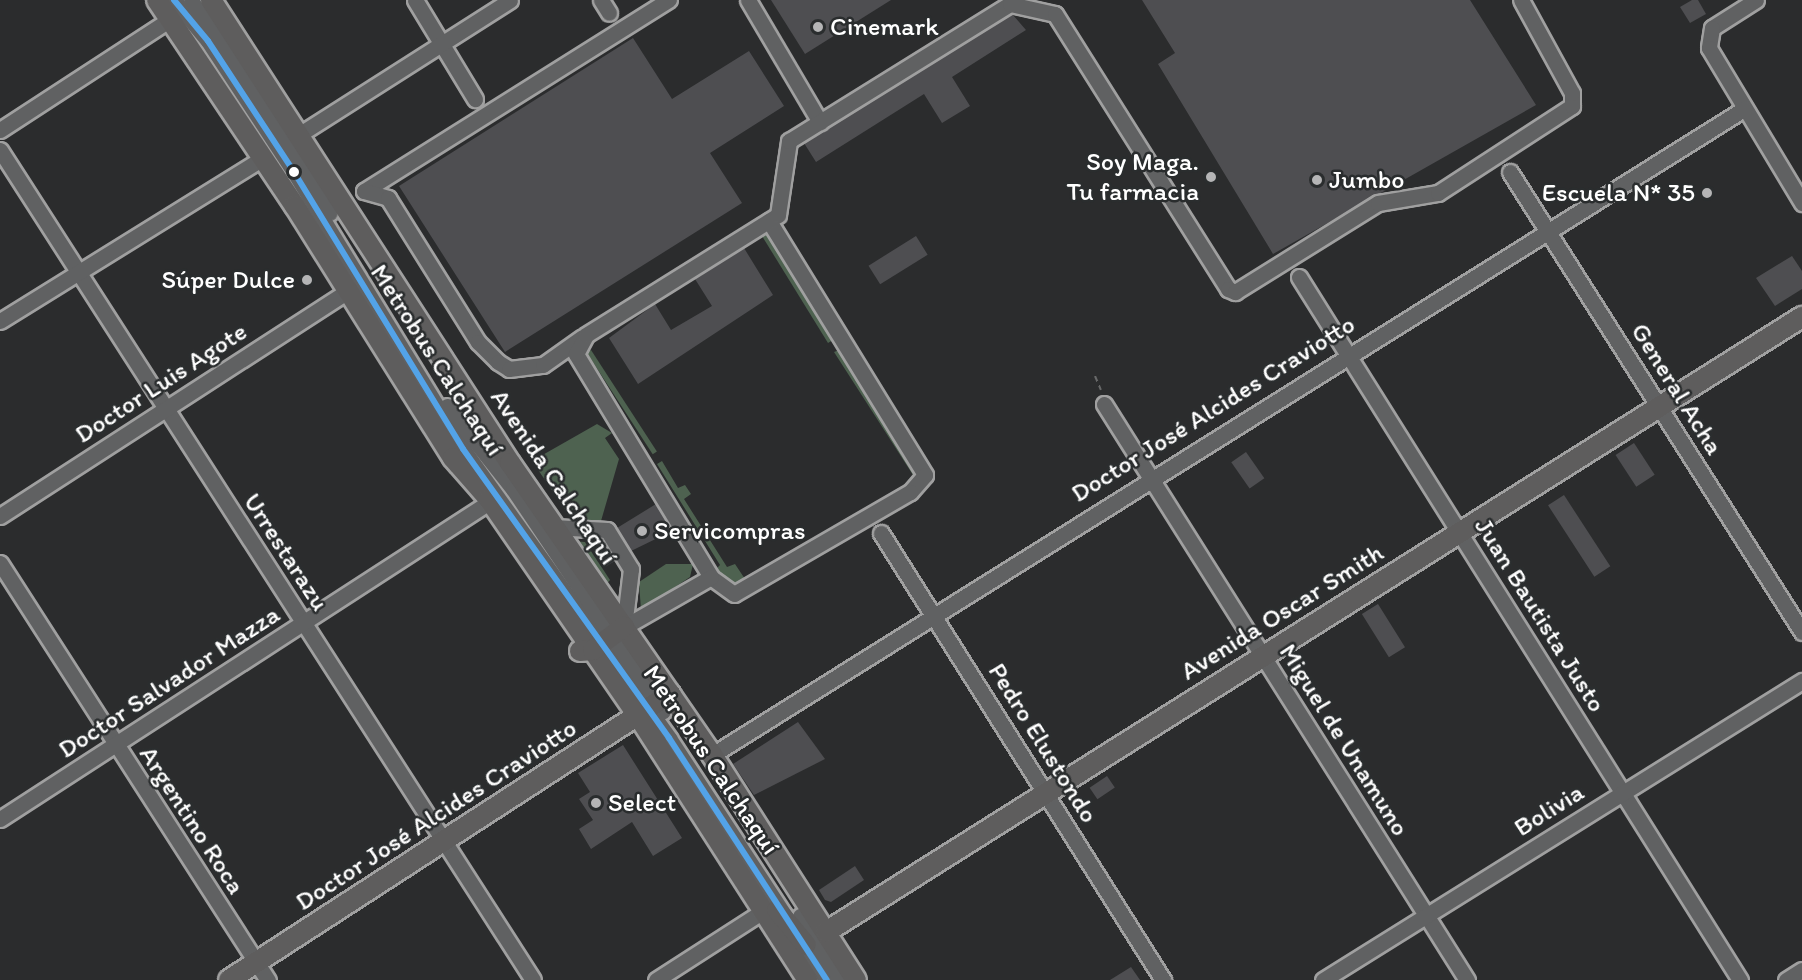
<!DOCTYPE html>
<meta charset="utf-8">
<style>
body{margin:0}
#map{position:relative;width:1802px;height:980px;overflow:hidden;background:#2b2c2d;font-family:Itim,sans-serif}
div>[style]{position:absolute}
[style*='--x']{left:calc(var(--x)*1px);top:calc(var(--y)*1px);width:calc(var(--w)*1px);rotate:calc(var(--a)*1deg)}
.green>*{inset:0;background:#4e6250;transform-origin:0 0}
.building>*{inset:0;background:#4e4e51;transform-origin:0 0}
.path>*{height:2px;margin-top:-1px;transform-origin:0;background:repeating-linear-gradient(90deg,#686969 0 6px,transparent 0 10.5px)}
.roads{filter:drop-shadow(2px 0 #a0a0a0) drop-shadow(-2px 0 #a0a0a0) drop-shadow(0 2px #a0a0a0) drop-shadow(0 -2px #a0a0a0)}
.minor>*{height:15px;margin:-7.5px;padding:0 7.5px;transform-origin:7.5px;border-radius:7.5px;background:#606162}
.major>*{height:20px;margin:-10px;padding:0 10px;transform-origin:10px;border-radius:10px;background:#5e5d5d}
.bus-1>*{height:6px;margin:-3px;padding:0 3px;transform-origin:3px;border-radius:3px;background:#53a3e8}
.dots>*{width:16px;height:16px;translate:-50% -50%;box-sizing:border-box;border:3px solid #2a2d2e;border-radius:50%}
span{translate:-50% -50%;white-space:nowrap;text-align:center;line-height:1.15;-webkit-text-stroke:5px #2a2d2e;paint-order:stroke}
.poi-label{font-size:26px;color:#fff}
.left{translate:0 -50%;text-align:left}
.right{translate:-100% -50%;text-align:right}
.street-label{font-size:26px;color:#fff}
</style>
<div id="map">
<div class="green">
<i style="clip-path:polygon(766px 234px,833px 340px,828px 343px,762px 236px)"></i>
<i style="left:591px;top:350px;width:121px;height:5px;rotate:57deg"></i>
<i style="clip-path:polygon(839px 350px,917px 476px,907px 482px,913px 475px,834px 352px)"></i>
<i style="clip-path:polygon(597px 424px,612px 433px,605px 438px,619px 459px,601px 521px,591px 525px,573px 521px,532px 461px)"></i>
<i style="clip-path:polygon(662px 461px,678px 488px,685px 485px,691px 494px,684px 499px,727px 567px,735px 564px,747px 582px,731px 583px,714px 571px,720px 565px,657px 464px)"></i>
<i style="clip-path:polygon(572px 541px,585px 542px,610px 580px,603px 588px)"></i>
<i style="clip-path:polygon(666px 564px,693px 564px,690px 577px,641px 610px,639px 582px)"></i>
</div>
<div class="building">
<i style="clip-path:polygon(771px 0,891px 0,805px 54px)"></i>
<i style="clip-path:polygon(1142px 0,1470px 0,1536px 105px,1273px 254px,1158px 64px,1175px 53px)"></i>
<i style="clip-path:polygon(1692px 0,1698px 0,1706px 14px,1690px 23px,1680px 7px)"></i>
<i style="clip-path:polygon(1012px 14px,1026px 30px,952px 77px,970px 106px,942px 123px,924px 94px,816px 162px,804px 143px)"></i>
<i style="clip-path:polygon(633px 38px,672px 99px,749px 51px,784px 106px,710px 153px,742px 203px,505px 352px,399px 186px)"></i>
<i style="left:916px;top:236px;width:22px;height:56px;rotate:58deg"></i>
<i style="clip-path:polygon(744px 248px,773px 295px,638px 384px,609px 338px,655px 304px,671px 330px,712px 306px,695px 279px)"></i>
<i style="clip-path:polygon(1792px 256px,1802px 271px,1802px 289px,1775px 306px,1756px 278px)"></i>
<i style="left:1634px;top:443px;width:38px;height:22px;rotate:57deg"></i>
<i style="left:1246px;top:452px;width:32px;height:18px;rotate:55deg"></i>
<i style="left:1564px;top:495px;width:85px;height:19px;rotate:57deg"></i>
<i style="clip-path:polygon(656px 504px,672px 531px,631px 551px,617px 528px)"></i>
<i style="left:601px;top:539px;width:26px;height:10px;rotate:59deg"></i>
<i style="left:1378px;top:604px;width:51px;height:19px;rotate:58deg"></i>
<i style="clip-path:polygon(798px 722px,825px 759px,754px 795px,733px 764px)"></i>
<i style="clip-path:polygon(623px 745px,682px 838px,653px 856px,632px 822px,591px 849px,579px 829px,593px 820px,579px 799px,590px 792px,578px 773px)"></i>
<i style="left:1107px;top:776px;width:14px;height:21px;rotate:56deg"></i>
<i style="clip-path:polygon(855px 866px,864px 880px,831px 902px,825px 900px,819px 890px)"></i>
<i style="clip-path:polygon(1131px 967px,1140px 980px,1110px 980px)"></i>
</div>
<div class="path">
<i style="--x:1095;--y:376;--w:15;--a:67"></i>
</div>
<div class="roads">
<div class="minor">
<i style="--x:174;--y:0;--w:53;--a:50.3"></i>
<i style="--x:208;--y:41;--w:157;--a:56.7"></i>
<i style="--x:294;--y:172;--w:324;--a:58.6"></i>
<i style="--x:463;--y:449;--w:355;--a:54.5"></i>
<i style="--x:669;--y:738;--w:289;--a:56.9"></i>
<i style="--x:191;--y:0;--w:254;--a:56.9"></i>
<i style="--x:415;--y:0;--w:116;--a:58.8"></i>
<i style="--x:601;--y:0;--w:15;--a:58"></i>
<i style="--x:748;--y:0;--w:142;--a:59.5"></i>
<i style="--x:1756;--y:0;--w:52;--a:147.5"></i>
<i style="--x:1712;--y:28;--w:20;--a:99"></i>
<i style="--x:1709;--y:48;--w:181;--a:59"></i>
<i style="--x:0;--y:130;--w:202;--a:-33.1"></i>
<i style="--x:300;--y:134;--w:249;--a:-32.5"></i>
<i style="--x:0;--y:150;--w:986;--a:57.29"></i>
<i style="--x:1510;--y:172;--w:545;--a:57.59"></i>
<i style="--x:364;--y:191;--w:360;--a:-32.1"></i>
<i style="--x:364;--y:191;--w:25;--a:16"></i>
<i style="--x:388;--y:198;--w:170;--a:58"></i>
<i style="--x:478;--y:342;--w:28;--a:45"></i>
<i style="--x:498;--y:362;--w:13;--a:32"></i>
<i style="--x:509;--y:369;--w:34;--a:-7"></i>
<i style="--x:543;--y:365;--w:47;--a:-35.4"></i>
<i style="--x:769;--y:221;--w:298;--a:58.4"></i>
<i style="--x:925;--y:475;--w:23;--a:131"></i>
<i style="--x:910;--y:492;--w:203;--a:149.9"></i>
<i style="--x:734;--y:594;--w:29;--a:-144"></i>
<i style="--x:711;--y:577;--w:261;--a:-121.2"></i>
<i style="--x:576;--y:354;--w:21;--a:-62"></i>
<i style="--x:586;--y:335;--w:226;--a:-32"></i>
<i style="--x:778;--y:215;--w:75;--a:-81.5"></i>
<i style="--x:789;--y:141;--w:260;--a:-31.8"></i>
<i style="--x:1010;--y:4;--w:46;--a:12.5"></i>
<i style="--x:1055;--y:14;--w:325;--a:57.8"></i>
<i style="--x:1228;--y:289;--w:8;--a:23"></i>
<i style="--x:1235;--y:292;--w:168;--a:-31.9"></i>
<i style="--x:1378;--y:203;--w:61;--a:-9.5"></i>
<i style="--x:1438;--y:193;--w:160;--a:-33"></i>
<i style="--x:1572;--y:106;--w:13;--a:-90"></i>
<i style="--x:1572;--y:93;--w:106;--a:-118.7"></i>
<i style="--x:1299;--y:277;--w:830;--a:57.9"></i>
<i style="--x:0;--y:321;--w:309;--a:-31.8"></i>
<i style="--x:1104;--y:404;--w:681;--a:57.78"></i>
<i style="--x:447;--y:406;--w:106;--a:51.5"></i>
<i style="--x:513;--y:489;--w:268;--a:56"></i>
<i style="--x:0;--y:516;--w:414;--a:-32.9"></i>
<i style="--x:553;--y:527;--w:54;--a:3.2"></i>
<i style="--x:607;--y:530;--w:46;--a:58.4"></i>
<i style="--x:631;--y:569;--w:58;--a:96.9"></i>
<i style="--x:881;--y:533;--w:529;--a:57.75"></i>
<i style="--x:0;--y:563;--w:496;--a:57.3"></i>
<i style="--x:624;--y:627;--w:100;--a:-29.9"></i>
<i style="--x:712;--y:755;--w:1218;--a:-32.05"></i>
<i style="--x:0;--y:819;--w:576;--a:-32.94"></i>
<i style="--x:800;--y:916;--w:76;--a:57.4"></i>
<i style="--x:656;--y:980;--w:127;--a:-32.8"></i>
<i style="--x:1323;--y:980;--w:565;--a:-31.97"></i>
<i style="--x:1786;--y:980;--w:19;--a:-32"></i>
</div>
<div class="major">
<i style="--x:157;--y:0;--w:248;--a:56.2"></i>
<i style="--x:295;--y:206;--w:297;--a:57.9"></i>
<i style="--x:453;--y:458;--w:55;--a:48.7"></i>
<i style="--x:489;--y:499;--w:265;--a:55.5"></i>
<i style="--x:639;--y:717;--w:313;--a:57.3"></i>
<i style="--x:211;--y:0;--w:551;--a:57.15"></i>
<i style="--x:510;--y:463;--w:355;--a:55.3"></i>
<i style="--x:712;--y:755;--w:267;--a:57.4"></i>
<i style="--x:580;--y:651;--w:13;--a:-4"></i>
<i style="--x:593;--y:650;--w:39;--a:-37"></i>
<i style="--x:777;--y:910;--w:45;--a:50.4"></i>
<i style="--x:826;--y:932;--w:1154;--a:-32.22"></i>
<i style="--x:229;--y:980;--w:526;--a:-32.96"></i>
</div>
</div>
<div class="bus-1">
<i style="--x:174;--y:0;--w:53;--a:50.3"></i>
<i style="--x:208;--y:41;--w:157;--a:56.7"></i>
<i style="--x:294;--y:172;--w:324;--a:58.6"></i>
<i style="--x:463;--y:449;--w:355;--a:54.5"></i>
<i style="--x:669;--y:738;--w:289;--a:56.9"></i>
</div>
<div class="dots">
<i style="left:818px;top:27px;background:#b5b5b6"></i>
<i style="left:294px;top:172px;background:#fff"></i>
<i style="left:1211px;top:177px;background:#b5b5b6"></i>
<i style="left:1317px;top:180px;background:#b5b5b6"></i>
<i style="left:1707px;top:193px;background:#b5b5b6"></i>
<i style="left:307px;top:280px;background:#b5b5b6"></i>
<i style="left:642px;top:531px;background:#b5b5b6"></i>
<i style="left:596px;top:803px;background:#b5b5b6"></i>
</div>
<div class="poi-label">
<span class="left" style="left:830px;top:27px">Cinemark</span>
<span class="right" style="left:1199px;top:177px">Soy Maga.<br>Tu farmacia</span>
<span class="left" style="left:1329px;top:180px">Jumbo</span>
<span class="right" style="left:1695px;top:193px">Escuela N* 35</span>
<span class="right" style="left:295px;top:280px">Súper Dulce</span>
<span class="left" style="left:654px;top:531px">Servicompras</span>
<span class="left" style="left:608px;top:803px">Select</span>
</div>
<div class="street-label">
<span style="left:437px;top:360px;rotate:57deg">Metrobus Calchaquí</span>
<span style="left:161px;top:383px;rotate:-33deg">Doctor Luis Agote</span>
<span style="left:1677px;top:389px;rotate:58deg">General Acha</span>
<span style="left:1213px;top:409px;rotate:-32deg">Doctor José Alcides Craviotto</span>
<span style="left:554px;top:477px;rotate:56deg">Avenida Calchaquí</span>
<span style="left:286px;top:552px;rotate:57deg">Urrestarazu</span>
<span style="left:1282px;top:612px;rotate:-32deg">Avenida Oscar Smith</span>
<span style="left:1540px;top:615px;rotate:58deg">Juan Bautista Justo</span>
<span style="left:169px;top:682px;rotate:-33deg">Doctor Salvador Mazza</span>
<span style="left:1344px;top:740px;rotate:58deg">Miguel de Unamuno</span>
<span style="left:1043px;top:743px;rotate:58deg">Pedro Elustondo</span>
<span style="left:711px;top:760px;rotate:56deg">Metrobus Calchaquí</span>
<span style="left:1549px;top:810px;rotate:-32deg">Bolivia</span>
<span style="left:436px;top:815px;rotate:-33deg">Doctor José Alcides Craviotto</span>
<span style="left:192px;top:820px;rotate:57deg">Argentino Roca</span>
</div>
</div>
